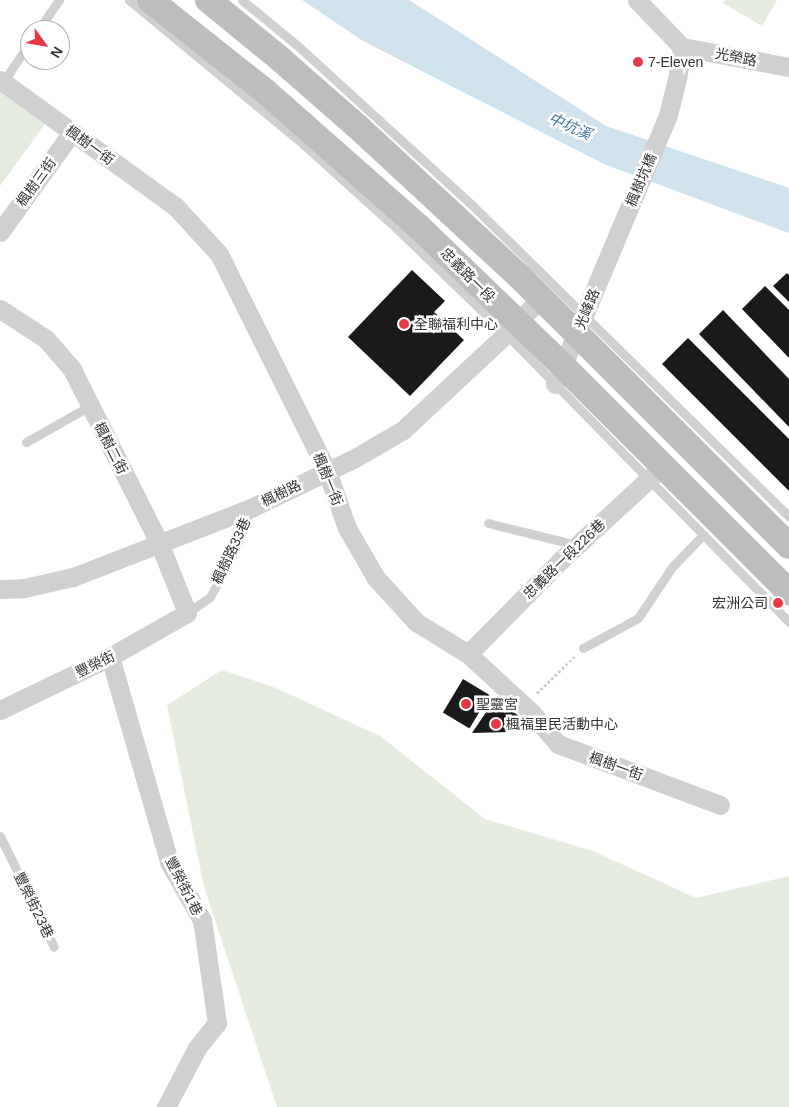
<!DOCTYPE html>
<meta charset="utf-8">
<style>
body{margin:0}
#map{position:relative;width:789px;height:1107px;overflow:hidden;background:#fff;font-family:Arial,"Noto Sans TC",sans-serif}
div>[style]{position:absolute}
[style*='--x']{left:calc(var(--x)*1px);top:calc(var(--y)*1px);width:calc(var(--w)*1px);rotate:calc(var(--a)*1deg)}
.green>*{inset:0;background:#e6ecdf}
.water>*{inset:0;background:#cfe2ee}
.building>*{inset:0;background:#1a1a1a;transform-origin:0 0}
.path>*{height:3px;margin-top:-1.5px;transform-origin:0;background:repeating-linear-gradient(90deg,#cdcdcd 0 2.5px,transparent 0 5px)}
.lane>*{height:9px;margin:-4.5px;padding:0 4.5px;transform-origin:4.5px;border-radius:4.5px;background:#d0d0d0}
.street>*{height:19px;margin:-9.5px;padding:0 9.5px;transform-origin:9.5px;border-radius:9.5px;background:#d0d0d0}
.secondary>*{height:26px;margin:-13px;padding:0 13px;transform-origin:13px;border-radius:13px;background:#bdbdbd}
.dots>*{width:14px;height:14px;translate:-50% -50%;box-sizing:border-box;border:2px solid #fff;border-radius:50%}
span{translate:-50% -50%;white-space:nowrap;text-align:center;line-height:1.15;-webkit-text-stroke:5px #fff;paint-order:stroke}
.street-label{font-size:14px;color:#333}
.poi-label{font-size:14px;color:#333}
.left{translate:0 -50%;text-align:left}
.right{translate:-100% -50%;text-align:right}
.water-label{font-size:15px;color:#3f7597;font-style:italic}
.north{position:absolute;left:20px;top:20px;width:50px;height:50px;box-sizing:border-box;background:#fff;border:1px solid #adadad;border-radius:50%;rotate:122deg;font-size:14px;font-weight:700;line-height:20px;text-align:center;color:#333}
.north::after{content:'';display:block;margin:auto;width:18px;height:22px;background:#e63946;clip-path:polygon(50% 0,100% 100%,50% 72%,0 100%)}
</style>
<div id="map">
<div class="green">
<i style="clip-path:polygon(725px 0,777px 0,762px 26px,723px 3px)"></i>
<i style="clip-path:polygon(0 90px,45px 124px,0 186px)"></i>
<i style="clip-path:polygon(222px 670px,276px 688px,380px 736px,485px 819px,593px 851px,696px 898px,789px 876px,789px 1107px,277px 1107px,204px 887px,167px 705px)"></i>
</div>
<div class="water">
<i style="clip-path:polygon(302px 0,409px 0,606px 126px,789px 188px,789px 233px,604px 164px,363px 41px)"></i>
</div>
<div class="building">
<i style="clip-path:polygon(412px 270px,445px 301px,434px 312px,464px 340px,410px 396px,348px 337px)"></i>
<i style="clip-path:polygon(787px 273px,789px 275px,789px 302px,773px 286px)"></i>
<i style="clip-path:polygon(765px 286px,789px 310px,789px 358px,742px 309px)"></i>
<i style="clip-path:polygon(723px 310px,789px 379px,789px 427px,699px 334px)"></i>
<i style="clip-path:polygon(688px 338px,789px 439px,789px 491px,662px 364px)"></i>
<i style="left:463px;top:679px;width:31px;height:39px;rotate:31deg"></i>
<i style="clip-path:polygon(495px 699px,519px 716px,509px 732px,472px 733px)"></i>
</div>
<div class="path">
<i style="--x:537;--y:693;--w:52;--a:-44.2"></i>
</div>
<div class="lane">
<i style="--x:129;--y:0;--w:226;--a:39.6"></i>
<i style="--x:303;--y:144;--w:120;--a:42"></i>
<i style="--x:392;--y:224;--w:158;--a:44"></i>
<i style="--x:506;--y:334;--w:404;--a:45.5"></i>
<i style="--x:242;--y:0;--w:72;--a:39.4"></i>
<i style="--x:298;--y:46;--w:237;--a:42.4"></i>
<i style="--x:473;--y:206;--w:443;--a:44.5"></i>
<i style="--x:38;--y:30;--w:37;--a:-55"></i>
<i style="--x:3;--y:82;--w:48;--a:-56"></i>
<i style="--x:26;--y:442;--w:73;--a:-29.4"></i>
<i style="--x:488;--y:523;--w:92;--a:13.9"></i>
<i style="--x:187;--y:613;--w:28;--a:-35"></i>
<i style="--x:210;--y:597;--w:51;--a:-61.9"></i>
<i style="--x:234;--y:552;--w:45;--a:-69.1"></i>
<i style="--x:583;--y:648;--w:63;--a:-28.6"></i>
<i style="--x:638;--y:618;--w:61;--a:-56.3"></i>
<i style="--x:672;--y:567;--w:45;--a:-45.9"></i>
<i style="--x:0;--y:836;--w:123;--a:64.1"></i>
</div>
<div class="street">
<i style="--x:682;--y:47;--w:109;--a:10.6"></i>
<i style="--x:0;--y:80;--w:216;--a:35.8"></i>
<i style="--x:175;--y:206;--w:65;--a:47.5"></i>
<i style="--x:219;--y:254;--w:242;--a:63.5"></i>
<i style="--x:327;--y:471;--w:60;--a:70.7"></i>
<i style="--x:347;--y:528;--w:58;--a:59.9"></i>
<i style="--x:376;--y:578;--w:59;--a:47.7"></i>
<i style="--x:416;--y:622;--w:61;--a:31.6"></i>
<i style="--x:468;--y:654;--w:86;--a:42.6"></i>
<i style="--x:531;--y:712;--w:42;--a:49.8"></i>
<i style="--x:558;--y:744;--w:173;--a:20.6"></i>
<i style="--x:0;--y:232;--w:123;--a:-54.2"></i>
<i style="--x:0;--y:309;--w:55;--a:33.1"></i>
<i style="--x:46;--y:339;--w:40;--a:49"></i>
<i style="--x:72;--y:369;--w:197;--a:63.4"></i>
<i style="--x:160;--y:545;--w:73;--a:68.3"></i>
<i style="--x:187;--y:613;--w:89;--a:150.3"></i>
<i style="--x:110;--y:657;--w:122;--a:154.3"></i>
<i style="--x:555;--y:384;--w:292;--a:-67.2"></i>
<i style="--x:668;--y:115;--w:36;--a:-76"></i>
<i style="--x:677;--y:80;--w:33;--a:-81"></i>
<i style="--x:682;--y:47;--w:65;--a:-133.8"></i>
<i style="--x:0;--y:589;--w:24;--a:-2"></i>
<i style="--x:24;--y:588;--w:50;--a:-12.7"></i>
<i style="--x:73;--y:577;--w:191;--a:-21.2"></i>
<i style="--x:251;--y:508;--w:115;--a:-25.7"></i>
<i style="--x:355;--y:458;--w:56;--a:-30.3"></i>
<i style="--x:403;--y:430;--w:141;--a:-43"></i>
<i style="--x:506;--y:334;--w:50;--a:-45.8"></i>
<i style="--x:468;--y:654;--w:132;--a:-45.3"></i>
<i style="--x:561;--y:560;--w:139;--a:-42.7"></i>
<i style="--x:110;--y:657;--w:213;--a:73.9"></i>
<i style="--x:169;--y:862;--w:67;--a:60.4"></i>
<i style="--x:202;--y:920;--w:104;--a:81.7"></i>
<i style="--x:217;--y:1023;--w:32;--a:129"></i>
<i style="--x:197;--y:1048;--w:67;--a:117.7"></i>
</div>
<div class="secondary">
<i style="--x:150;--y:0;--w:148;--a:38.4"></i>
<i style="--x:266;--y:92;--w:204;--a:41.4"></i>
<i style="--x:419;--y:227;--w:200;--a:44"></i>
<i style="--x:563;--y:366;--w:320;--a:45"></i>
<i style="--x:208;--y:0;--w:92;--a:39.2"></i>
<i style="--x:279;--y:58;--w:106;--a:41.2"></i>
<i style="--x:359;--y:128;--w:219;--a:42.8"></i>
<i style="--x:520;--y:277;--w:380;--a:45"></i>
</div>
<div class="dots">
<i style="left:638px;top:62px;background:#e63946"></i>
<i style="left:404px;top:324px;background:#e63946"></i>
<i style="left:778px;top:603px;background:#e63946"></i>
<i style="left:466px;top:704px;background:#e63946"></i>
<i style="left:496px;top:724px;background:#e63946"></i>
</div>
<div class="street-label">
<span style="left:736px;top:57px;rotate:11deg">光榮路</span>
<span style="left:90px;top:145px;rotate:36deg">楓樹一街</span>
<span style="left:641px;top:180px;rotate:-67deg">楓樹坑橋</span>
<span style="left:36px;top:182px;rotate:-54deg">楓樹三街</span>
<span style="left:468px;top:275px;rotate:45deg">忠義路一段</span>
<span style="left:587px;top:309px;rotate:-68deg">光峰路</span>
<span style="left:111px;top:448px;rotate:63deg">楓樹二街</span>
<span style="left:328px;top:479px;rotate:68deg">楓樹一街</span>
<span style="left:281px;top:493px;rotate:-26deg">楓樹路</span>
<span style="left:231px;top:551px;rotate:-65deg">楓樹路33巷</span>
<span style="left:564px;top:559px;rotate:-44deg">忠義路一段226巷</span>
<span style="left:95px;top:664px;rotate:-26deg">豐榮街</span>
<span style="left:616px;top:766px;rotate:20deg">楓樹一街</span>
<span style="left:184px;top:886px;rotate:63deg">豐榮街1巷</span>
<span style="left:34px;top:905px;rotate:64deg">豐榮街23巷</span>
</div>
<div class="poi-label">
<span class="left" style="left:648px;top:62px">7-Eleven</span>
<span class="left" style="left:414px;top:324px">全聯福利中心</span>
<span class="right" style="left:768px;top:603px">宏洲公司</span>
<span class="left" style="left:476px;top:704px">聖靈宮</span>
<span class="left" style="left:506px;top:724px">楓福里民活動中心</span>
</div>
<div class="water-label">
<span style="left:570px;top:126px;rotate:24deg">中坑溪</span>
</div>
<div class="north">N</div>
</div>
